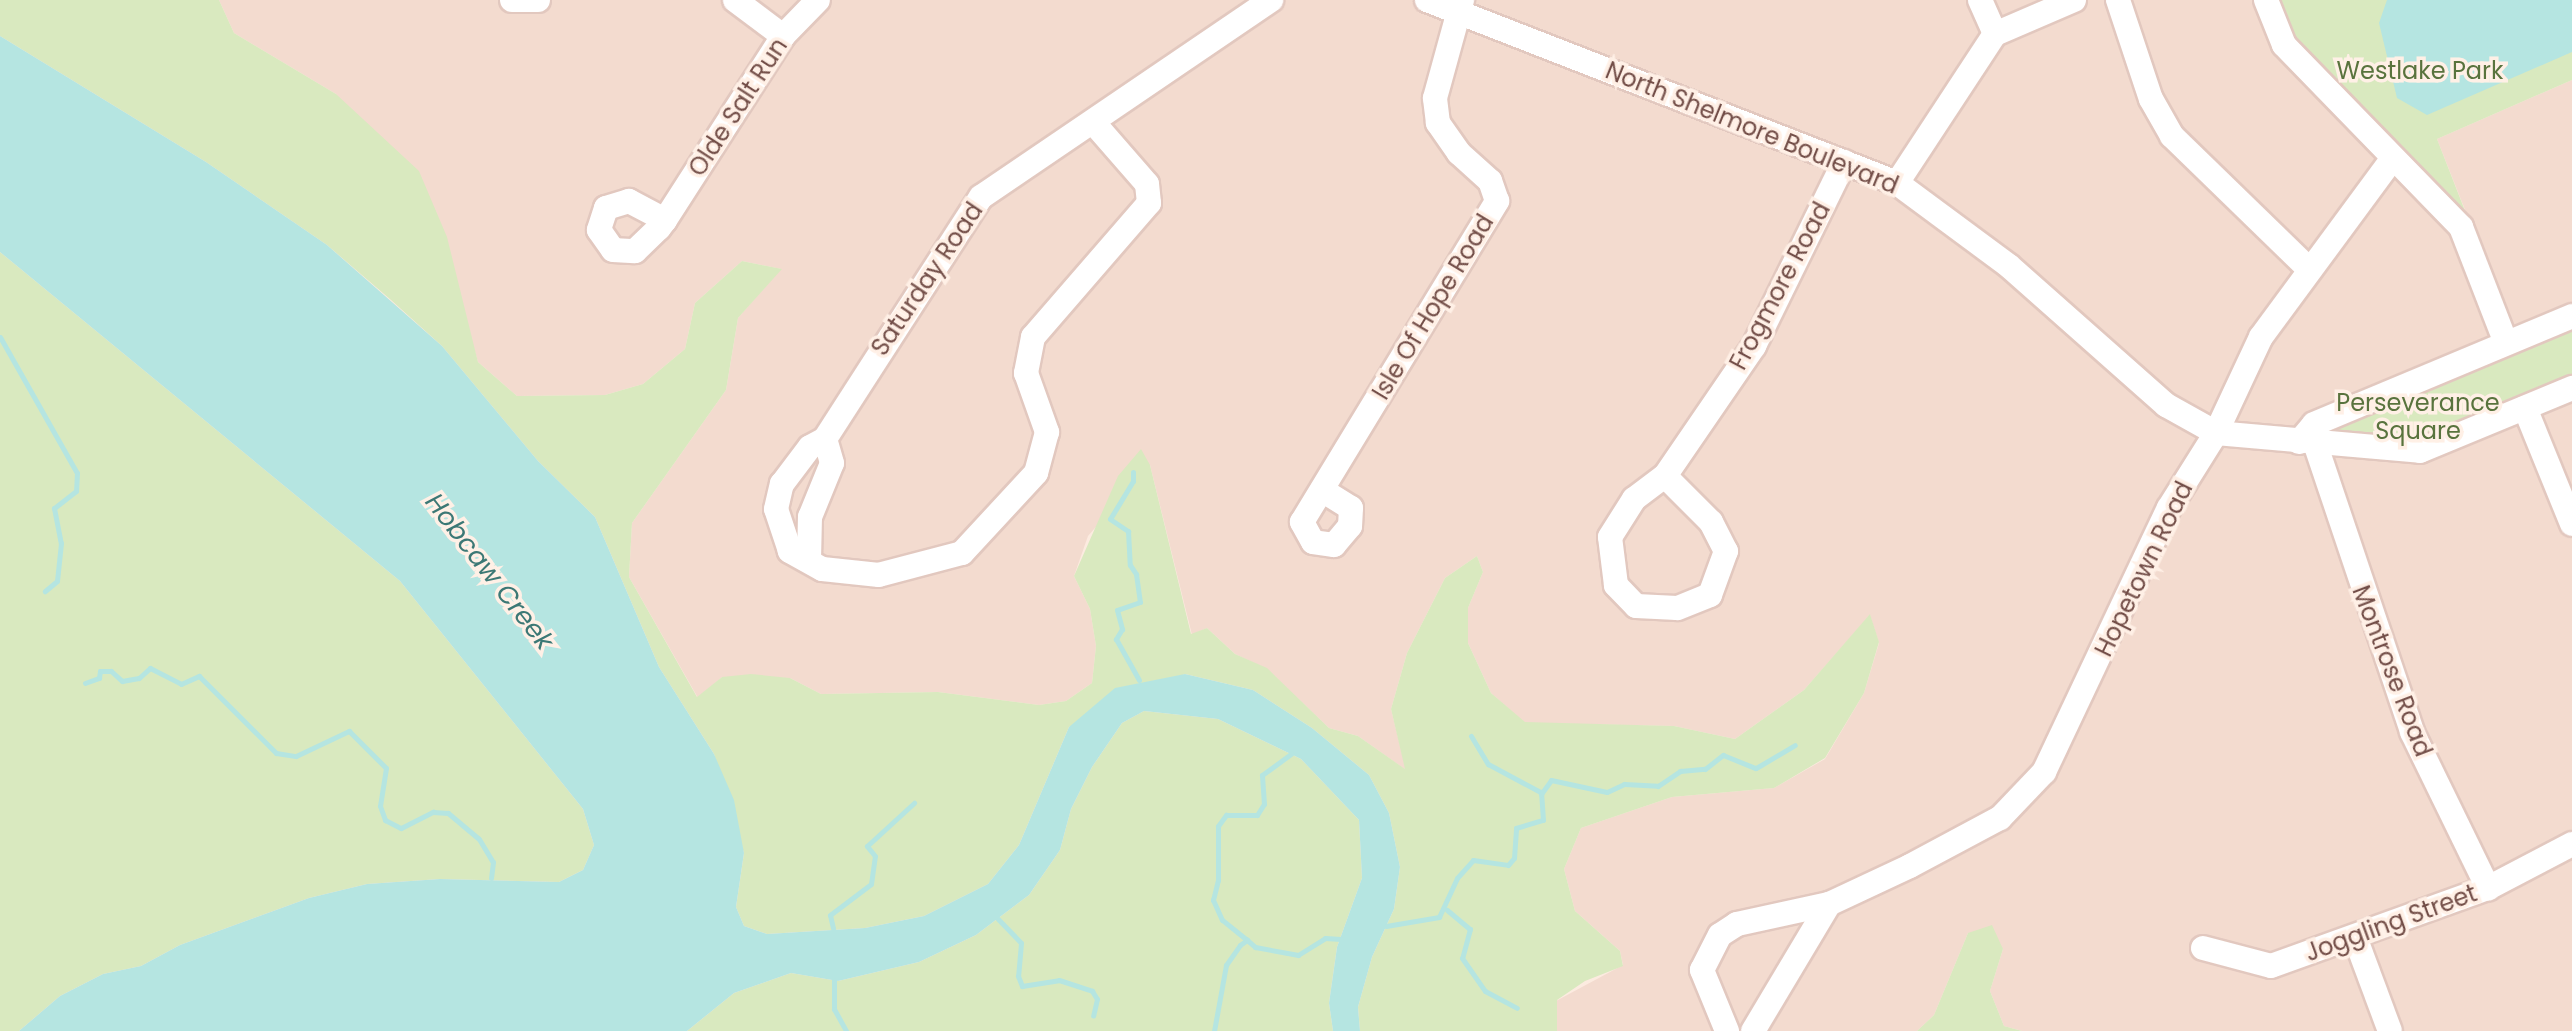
<!DOCTYPE html>
<style>
body{margin:0}
#map{position:relative;width:2572px;height:1031px;overflow:hidden;background:#fcebe0;font-family:Poppins,sans-serif}
div>[style]{position:absolute}
[style*='--x']{left:calc(var(--x)*1px);top:calc(var(--y)*1px);width:calc(var(--w)*1px);rotate:calc(var(--a)*1deg)}
.residential>*{inset:0;background:#f3dbcf}
.green>*{inset:0;background:#d9e9bf}
.water>*{inset:0;background:#b5e5e1}
.stream>*{height:5px;margin:-2.5px;padding:0 2.5px;transform-origin:2.5px;border-radius:2.5px;background:#b5e5e1}
.roads{filter:drop-shadow(2px 0 #e2c8bf) drop-shadow(-2px 0 #e2c8bf) drop-shadow(0 2px #e2c8bf) drop-shadow(0 -2px #e2c8bf)}
.minor>*{height:24px;margin:-12px;padding:0 12px;transform-origin:12px;border-radius:12px;background:#fff}
span{translate:-50% -50%;white-space:nowrap;text-align:center;line-height:1.15;-webkit-text-stroke:7px #fff0e6;paint-order:stroke}
.park-label{font-size:24px;color:#59733d}
.street-label{font-size:24px;color:#734e48}
.water-label{font-size:26px;color:#3c7875;font-style:italic}
</style>
<div id="map">
<div class="residential">
<i style="clip-path:polygon(219px 0,2258px 0,2469px 220px,2437px 139px,2572px 80px,2572px 1031px,2022px 1031px,2004px 1026px,1990px 991px,2003px 949px,1968px 933px,1934px 1015px,1917px 1031px,1557px 1031px,1556px 1001px,1623px 965px,1620px 951px,1575px 911px,1564px 869px,1581px 828px,1672px 797px,1774px 788px,1825px 759px,1864px 693px,1879px 643px,1870px 615px,1804px 690px,1735px 739px,1674px 726px,1525px 723px,1491px 693px,1468px 643px,1468px 608px,1483px 572px,1477px 556px,1445px 578px,1407px 653px,1391px 709px,1406px 770px,1358px 736px,1329px 728px,1267px 669px,1235px 654px,1207px 628px,1192px 635px,1150px 465px,1088px 536px,1074px 576px,1090px 609px,1096px 646px,1092px 683px,1066px 701px,1039px 705px,938px 692px,821px 694px,790px 678px,722px 677px,698px 698px,629px 577px,632px 523px,726px 390px,738px 318px,781px 269px,742px 261px,695px 303px,685px 349px,643px 384px,605px 395px,517px 396px,478px 362px,462px 307px,336px 94px,234px 33px)"></i>
</div>
<div class="green">
<i style="clip-path:polygon(0 0,219px 0,234px 33px,336px 94px,419px 171px,447px 237px,478px 362px,517px 396px,605px 395px,643px 384px,685px 349px,695px 303px,742px 261px,782px 269px,738px 318px,726px 390px,632px 523px,629px 577px,697px 697px,722px 677px,751px 674px,790px 678px,821px 694px,938px 692px,1039px 705px,1066px 701px,1092px 683px,1096px 646px,1090px 609px,1074px 576px,1118px 476px,1141px 449px,1150px 465px,1191px 634px,1207px 628px,1235px 654px,1267px 668px,1329px 728px,1358px 736px,1405px 769px,1391px 709px,1407px 653px,1445px 578px,1477px 556px,1483px 572px,1468px 608px,1468px 643px,1491px 693px,1525px 722px,1674px 726px,1735px 739px,1804px 690px,1870px 614px,1879px 642px,1864px 693px,1825px 758px,1774px 788px,1672px 797px,1581px 828px,1564px 869px,1575px 911px,1620px 951px,1623px 966px,1585px 981px,1557px 1000px,1557px 1031px,1360px 1031px,1358px 1007px,1372px 957px,1394px 909px,1400px 867px,1389px 813px,1369px 775px,1312px 728px,1253px 690px,1185px 674px,1069px 727px,1019px 845px,988px 884px,924px 916px,865px 928px,767px 934px,744px 926px,736px 907px,744px 853px,714px 754px,659px 667px,595px 517px,538px 461px,442px 346px,391px 300px,327px 245px,206px 162px,0 36px)"></i>
<i style="clip-path:polygon(2273px 0,2572px 0,2572px 80px,2437px 139px,2469px 221px,2293px 47px)"></i>
<i style="clip-path:polygon(0 252px,400px 581px,583px 809px,594px 845px,583px 870px,559px 882px,440px 879px,367px 884px,309px 898px,180px 945px,141px 966px,103px 974px,60px 996px,19px 1031px,0 1031px)"></i>
<i style="clip-path:polygon(2572px 325px,2572px 381px,2418px 445px,2311px 438px)"></i>
<i style="clip-path:polygon(1144px 711px,1218px 719px,1301px 759px,1359px 820px,1362px 878px,1337px 947px,1329px 1003px,1333px 1031px,687px 1031px,734px 993px,791px 973px,838px 981px,919px 962px,976px 935px,1029px 895px,1060px 850px,1071px 809px,1092px 767px,1122px 723px)"></i>
<i style="clip-path:polygon(1992px 925px,2003px 949px,1990px 991px,2004px 1026px,2022px 1031px,1917px 1031px,1934px 1015px,1968px 933px)"></i>
</div>
<div class="water">
<i style="clip-path:polygon(2387px 0,2572px 0,2572px 52px,2427px 115px,2397px 98px,2379px 23px)"></i>
<i style="clip-path:polygon(0 36px,206px 162px,327px 245px,442px 346px,538px 461px,595px 517px,659px 667px,714px 754px,734px 800px,744px 853px,736px 907px,744px 926px,767px 934px,865px 928px,924px 916px,988px 884px,1019px 845px,1069px 727px,1115px 688px,1185px 674px,1253px 690px,1312px 728px,1369px 775px,1389px 813px,1400px 867px,1394px 909px,1372px 957px,1358px 1007px,1360px 1031px,1333px 1031px,1329px 1003px,1337px 947px,1362px 878px,1359px 820px,1301px 759px,1218px 719px,1144px 711px,1122px 723px,1092px 767px,1071px 809px,1060px 850px,1029px 895px,976px 935px,919px 962px,838px 981px,791px 973px,734px 993px,687px 1031px,19px 1031px,60px 996px,103px 974px,141px 966px,180px 945px,309px 898px,367px 884px,440px 879px,559px 882px,583px 870px,594px 845px,583px 809px,400px 581px,0 252px)"></i>
</div>
<div class="stream">
<i style="--x:0;--y:337;--w:156;--a:60.5"></i>
<i style="--x:77;--y:473;--w:18;--a:93"></i>
<i style="--x:76;--y:491;--w:28;--a:142"></i>
<i style="--x:54;--y:508;--w:36;--a:79"></i>
<i style="--x:61;--y:543;--w:38;--a:96"></i>
<i style="--x:57;--y:581;--w:16;--a:140"></i>
<i style="--x:1133;--y:472;--w:9;--a:90"></i>
<i style="--x:1133;--y:481;--w:44;--a:121.2"></i>
<i style="--x:1110;--y:519;--w:22;--a:34"></i>
<i style="--x:1128;--y:531;--w:34;--a:87"></i>
<i style="--x:1130;--y:565;--w:11;--a:56"></i>
<i style="--x:1136;--y:574;--w:28;--a:82"></i>
<i style="--x:1140;--y:602;--w:24;--a:161"></i>
<i style="--x:1117;--y:610;--w:20;--a:75"></i>
<i style="--x:1122;--y:629;--w:12;--a:121"></i>
<i style="--x:1116;--y:639;--w:47;--a:60.7"></i>
<i style="--x:85;--y:683;--w:15;--a:-20"></i>
<i style="--x:99;--y:678;--w:7;--a:-82"></i>
<i style="--x:100;--y:671;--w:11;--a:0"></i>
<i style="--x:111;--y:671;--w:15;--a:42"></i>
<i style="--x:122;--y:681;--w:17;--a:-10"></i>
<i style="--x:139;--y:678;--w:15;--a:-42"></i>
<i style="--x:150;--y:668;--w:35;--a:27"></i>
<i style="--x:181;--y:684;--w:20;--a:-24"></i>
<i style="--x:199;--y:676;--w:109;--a:45"></i>
<i style="--x:276;--y:753;--w:20;--a:9"></i>
<i style="--x:296;--y:756;--w:59;--a:-25.3"></i>
<i style="--x:349;--y:731;--w:52;--a:45"></i>
<i style="--x:386;--y:768;--w:38;--a:99"></i>
<i style="--x:380;--y:806;--w:15;--a:70"></i>
<i style="--x:385;--y:820;--w:18;--a:27"></i>
<i style="--x:401;--y:828;--w:36;--a:-27"></i>
<i style="--x:433;--y:812;--w:15;--a:4"></i>
<i style="--x:448;--y:813;--w:40;--a:40"></i>
<i style="--x:479;--y:839;--w:27;--a:59"></i>
<i style="--x:493;--y:862;--w:16;--a:97"></i>
<i style="--x:1471;--y:736;--w:33;--a:59"></i>
<i style="--x:1488;--y:764;--w:61;--a:28.2"></i>
<i style="--x:1447;--y:910;--w:30;--a:40"></i>
<i style="--x:1470;--y:929;--w:30;--a:105"></i>
<i style="--x:1462;--y:958;--w:40;--a:55.1"></i>
<i style="--x:1485;--y:991;--w:36;--a:28"></i>
<i style="--x:998;--y:919;--w:33;--a:46"></i>
<i style="--x:1021;--y:943;--w:33;--a:95"></i>
<i style="--x:1018;--y:976;--w:11;--a:68"></i>
<i style="--x:1022;--y:986;--w:37;--a:-9"></i>
<i style="--x:1059;--y:980;--w:35;--a:18"></i>
<i style="--x:1092;--y:991;--w:9;--a:58"></i>
<i style="--x:1097;--y:999;--w:17;--a:103"></i>
<i style="--x:1386;--y:926;--w:54;--a:-9.6"></i>
<i style="--x:1439;--y:917;--w:43;--a:-65.2"></i>
<i style="--x:1457;--y:878;--w:24;--a:-48"></i>
<i style="--x:1473;--y:860;--w:35;--a:8"></i>
<i style="--x:1508;--y:865;--w:9;--a:-49"></i>
<i style="--x:1514;--y:858;--w:30;--a:-86"></i>
<i style="--x:1516;--y:828;--w:28;--a:-17"></i>
<i style="--x:1543;--y:820;--w:26;--a:-94"></i>
<i style="--x:1541;--y:794;--w:17;--a:-54"></i>
<i style="--x:1551;--y:780;--w:57;--a:12.1"></i>
<i style="--x:1607;--y:792;--w:19;--a:-25"></i>
<i style="--x:1624;--y:784;--w:34;--a:3"></i>
<i style="--x:1658;--y:786;--w:27;--a:-34"></i>
<i style="--x:1680;--y:771;--w:25;--a:-5"></i>
<i style="--x:1705;--y:769;--w:23;--a:-38"></i>
<i style="--x:1723;--y:755;--w:35;--a:22"></i>
<i style="--x:1756;--y:768;--w:45;--a:-30.5"></i>
<i style="--x:833;--y:928;--w:13;--a:-103"></i>
<i style="--x:830;--y:915;--w:51;--a:-37.1"></i>
<i style="--x:871;--y:884;--w:28;--a:-82"></i>
<i style="--x:875;--y:856;--w:13;--a:-129"></i>
<i style="--x:867;--y:846;--w:64;--a:-42.5"></i>
<i style="--x:1247;--y:940;--w:32;--a:-141"></i>
<i style="--x:1222;--y:920;--w:22;--a:-114"></i>
<i style="--x:1213;--y:900;--w:21;--a:-76"></i>
<i style="--x:1218;--y:880;--w:54;--a:-90"></i>
<i style="--x:1218;--y:826;--w:14;--a:-54"></i>
<i style="--x:1226;--y:815;--w:31;--a:0"></i>
<i style="--x:1257;--y:815;--w:13;--a:-58"></i>
<i style="--x:1264;--y:804;--w:29;--a:-94"></i>
<i style="--x:1262;--y:775;--w:36;--a:-36"></i>
<i style="--x:834;--y:980;--w:29;--a:90"></i>
<i style="--x:834;--y:1009;--w:25;--a:61"></i>
<i style="--x:1214;--y:1031;--w:67;--a:-79.7"></i>
<i style="--x:1226;--y:965;--w:24;--a:-55"></i>
<i style="--x:1240;--y:945;--w:9;--a:-36"></i>
<i style="--x:1247;--y:940;--w:11;--a:41"></i>
<i style="--x:1255;--y:947;--w:44;--a:10.5"></i>
<i style="--x:1298;--y:955;--w:32;--a:-32"></i>
<i style="--x:1325;--y:938;--w:16;--a:4"></i>
</div>
<div class="roads">
<div class="minor">
<i style="--x:512;--y:0;--w:26;--a:0"></i>
<i style="--x:735;--y:0;--w:60;--a:36.9"></i>
<i style="--x:1427;--y:0;--w:504;--a:21.27"></i>
<i style="--x:1897;--y:183;--w:139;--a:36.5"></i>
<i style="--x:2009;--y:266;--w:210;--a:41.5"></i>
<i style="--x:2166;--y:405;--w:57;--a:29.2"></i>
<i style="--x:2216;--y:433;--w:205;--a:5"></i>
<i style="--x:2420;--y:451;--w:165;--a:-22.5"></i>
<i style="--x:1980;--y:0;--w:37;--a:66"></i>
<i style="--x:2118;--y:0;--w:104;--a:71.6"></i>
<i style="--x:2151;--y:99;--w:43;--a:60.4"></i>
<i style="--x:2172;--y:136;--w:192;--a:44.2"></i>
<i style="--x:2266;--y:0;--w:48;--a:68.2"></i>
<i style="--x:2284;--y:45;--w:254;--a:45.8"></i>
<i style="--x:2461;--y:227;--w:124;--a:68.8"></i>
<i style="--x:1093;--y:122;--w:82;--a:48.9"></i>
<i style="--x:1147;--y:184;--w:19;--a:84"></i>
<i style="--x:1149;--y:203;--w:177;--a:130.9"></i>
<i style="--x:1033;--y:337;--w:37;--a:101"></i>
<i style="--x:1026;--y:373;--w:63;--a:70.4"></i>
<i style="--x:1047;--y:432;--w:42;--a:105"></i>
<i style="--x:1036;--y:473;--w:109;--a:132.8"></i>
<i style="--x:962;--y:553;--w:86;--a:165.2"></i>
<i style="--x:879;--y:575;--w:57;--a:-174"></i>
<i style="--x:822;--y:569;--w:37;--a:-151"></i>
<i style="--x:790;--y:551;--w:44;--a:-108.4"></i>
<i style="--x:776;--y:509;--w:26;--a:-77"></i>
<i style="--x:782;--y:484;--w:46;--a:-52.9"></i>
<i style="--x:810;--y:447;--w:17;--a:-28"></i>
<i style="--x:825;--y:439;--w:288;--a:-57.2"></i>
<i style="--x:981;--y:197;--w:351;--a:-34.2"></i>
<i style="--x:1897;--y:183;--w:178;--a:-56.7"></i>
<i style="--x:1995;--y:34;--w:86;--a:-23.3"></i>
<i style="--x:665;--y:220;--w:41;--a:-152.2"></i>
<i style="--x:629;--y:201;--w:24;--a:163"></i>
<i style="--x:606;--y:208;--w:23;--a:108"></i>
<i style="--x:599;--y:230;--w:24;--a:55"></i>
<i style="--x:613;--y:250;--w:22;--a:3"></i>
<i style="--x:635;--y:251;--w:33;--a:-44"></i>
<i style="--x:659;--y:228;--w:10;--a:-53"></i>
<i style="--x:665;--y:220;--w:219;--a:-57.3"></i>
<i style="--x:783;--y:36;--w:50;--a:-45.8"></i>
<i style="--x:2525;--y:408;--w:125;--a:67.9"></i>
<i style="--x:2299;--y:442;--w:23;--a:-50"></i>
<i style="--x:2314;--y:424;--w:280;--a:-22.7"></i>
<i style="--x:2316;--y:446;--w:302;--a:71.4"></i>
<i style="--x:2412;--y:732;--w:174;--a:64"></i>
<i style="--x:1665;--y:476;--w:65;--a:45"></i>
<i style="--x:1711;--y:522;--w:33;--a:63"></i>
<i style="--x:1726;--y:551;--w:47;--a:110"></i>
<i style="--x:1710;--y:595;--w:35;--a:158"></i>
<i style="--x:1677;--y:608;--w:41;--a:-177.2"></i>
<i style="--x:1636;--y:606;--w:29;--a:-134"></i>
<i style="--x:1616;--y:585;--w:48;--a:-97.1"></i>
<i style="--x:1610;--y:537;--w:45;--a:-57.7"></i>
<i style="--x:1634;--y:499;--w:39;--a:-37"></i>
<i style="--x:1665;--y:476;--w:158;--a:-55.6"></i>
<i style="--x:1754;--y:346;--w:205;--a:-63.9"></i>
<i style="--x:1322;--y:490;--w:34;--a:32"></i>
<i style="--x:1351;--y:508;--w:18;--a:93"></i>
<i style="--x:1350;--y:526;--w:25;--a:130"></i>
<i style="--x:1334;--y:545;--w:21;--a:-172"></i>
<i style="--x:1313;--y:542;--w:23;--a:-119"></i>
<i style="--x:1302;--y:522;--w:376;--a:-58.7"></i>
<i style="--x:1497;--y:201;--w:21;--a:-109"></i>
<i style="--x:1490;--y:181;--w:42;--a:-137.9"></i>
<i style="--x:1459;--y:153;--w:37;--a:-125"></i>
<i style="--x:1438;--y:123;--w:25;--a:-97"></i>
<i style="--x:1435;--y:98;--w:102;--a:-74.6"></i>
<i style="--x:809;--y:560;--w:43;--a:-88.7"></i>
<i style="--x:810;--y:517;--w:58;--a:-67.8"></i>
<i style="--x:832;--y:463;--w:25;--a:-106"></i>
<i style="--x:2355;--y:937;--w:100;--a:69.6"></i>
<i style="--x:2203;--y:948;--w:70;--a:14.8"></i>
<i style="--x:2271;--y:966;--w:231;--a:-19.8"></i>
<i style="--x:2488;--y:888;--w:95;--a:-27.6"></i>
<i style="--x:1727;--y:1031;--w:66;--a:-112.3"></i>
<i style="--x:1702;--y:970;--w:39;--a:-63"></i>
<i style="--x:1720;--y:935;--w:20;--a:-33"></i>
<i style="--x:1737;--y:924;--w:94;--a:-12.3"></i>
<i style="--x:1829;--y:904;--w:89;--a:-25.1"></i>
<i style="--x:1910;--y:866;--w:102;--a:-28.1"></i>
<i style="--x:2000;--y:818;--w:64;--a:-46.3"></i>
<i style="--x:2044;--y:772;--w:292;--a:-64.7"></i>
<i style="--x:2169;--y:508;--w:89;--a:-57.9"></i>
<i style="--x:2216;--y:433;--w:106;--a:-64.9"></i>
<i style="--x:2261;--y:337;--w:222;--a:-53.6"></i>
<i style="--x:1753;--y:1031;--w:148;--a:-59.1"></i>
</div>
</div>
<div class="park-label">
<span style="left:2420px;top:71px">Westlake Park</span>
<span style="left:2418px;top:417px">Perseverance<br>Square</span>
</div>
<div class="street-label">
<span style="left:738px;top:107px;rotate:-57deg">Olde Salt Run</span>
<span style="left:1752px;top:128px;rotate:22deg">North Shelmore Boulevard</span>
<span style="left:927px;top:279px;rotate:-56deg">Saturday Road</span>
<span style="left:1780px;top:286px;rotate:-62deg">Frogmore Road</span>
<span style="left:1433px;top:307px;rotate:-59deg">Isle Of Hope Road</span>
<span style="left:2144px;top:569px;rotate:-64deg">Hopetown Road</span>
<span style="left:2392px;top:671px;rotate:69deg">Montrose Road</span>
<span style="left:2391px;top:923px;rotate:-20deg">Joggling Street</span>
</div>
<div class="water-label">
<span style="left:489px;top:572px;rotate:52deg">Hobcaw Creek</span>
</div>
</div>
